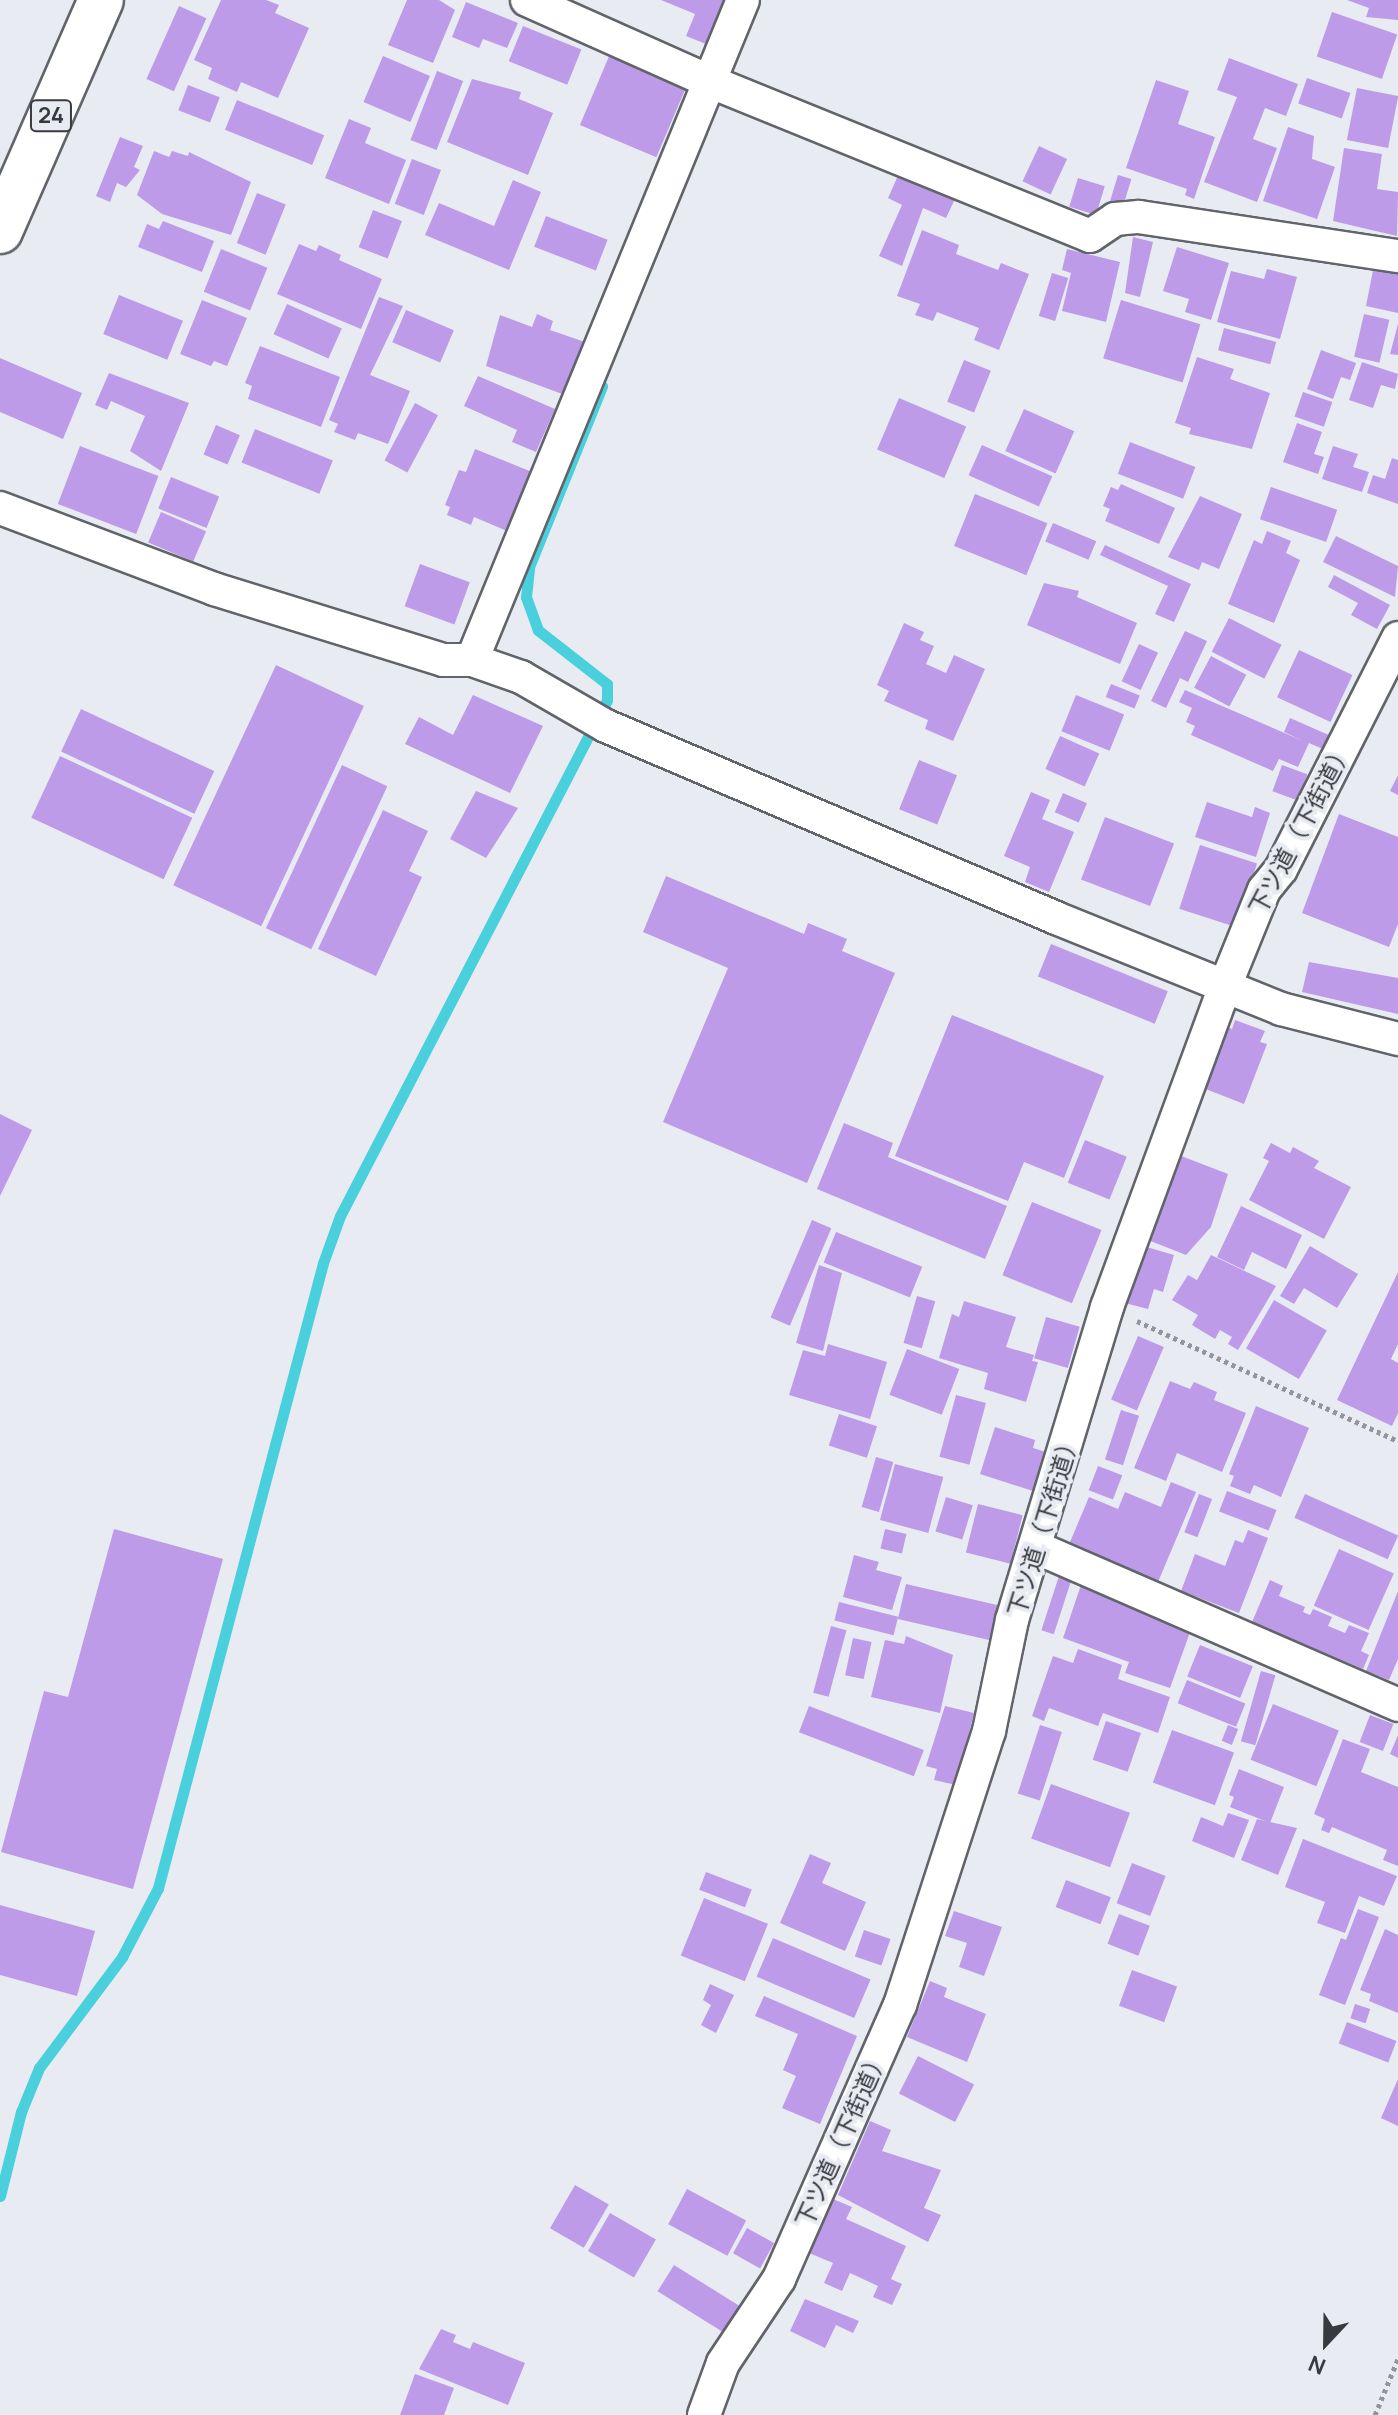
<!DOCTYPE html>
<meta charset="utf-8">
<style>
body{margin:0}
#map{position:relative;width:1398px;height:2415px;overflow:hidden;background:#e8ebf2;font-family:Manrope,"Noto Sans JP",sans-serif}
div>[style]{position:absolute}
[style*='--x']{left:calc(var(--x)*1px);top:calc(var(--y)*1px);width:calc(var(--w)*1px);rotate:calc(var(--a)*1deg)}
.stream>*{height:11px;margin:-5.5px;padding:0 5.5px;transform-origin:5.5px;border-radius:5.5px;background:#4acfdd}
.building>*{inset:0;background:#be9be8;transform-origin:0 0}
.path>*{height:5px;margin-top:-2.5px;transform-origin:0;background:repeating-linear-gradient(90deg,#93959a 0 4px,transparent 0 8px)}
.roads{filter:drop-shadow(2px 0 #616469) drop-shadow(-2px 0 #616469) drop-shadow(0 2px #616469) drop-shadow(0 -2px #616469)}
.street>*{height:32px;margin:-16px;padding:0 16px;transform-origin:16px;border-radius:16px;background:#fff}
.highway>*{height:44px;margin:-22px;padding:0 22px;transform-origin:22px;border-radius:22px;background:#fff}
span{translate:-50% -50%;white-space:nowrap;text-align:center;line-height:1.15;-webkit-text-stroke:8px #e8ebf2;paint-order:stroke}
.shield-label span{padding:2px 6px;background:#e8ebf2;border:2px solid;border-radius:6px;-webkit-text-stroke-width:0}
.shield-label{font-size:22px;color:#393a3d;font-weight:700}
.street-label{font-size:24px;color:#393a3d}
.north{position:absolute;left:1286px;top:2303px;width:80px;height:80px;-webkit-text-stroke:6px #e8ebf2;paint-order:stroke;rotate:202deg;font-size:22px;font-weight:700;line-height:32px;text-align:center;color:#393a3d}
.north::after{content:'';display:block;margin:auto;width:28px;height:36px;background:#393a3d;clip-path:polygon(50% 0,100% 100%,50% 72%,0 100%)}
</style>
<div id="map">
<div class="stream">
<i style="--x:0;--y:2196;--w:87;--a:-76"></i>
<i style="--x:21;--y:2112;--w:48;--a:-67.8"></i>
<i style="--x:39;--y:2068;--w:139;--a:-53.2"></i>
<i style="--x:122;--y:1957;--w:78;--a:-62.4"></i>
<i style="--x:158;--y:1888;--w:646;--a:-75.21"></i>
<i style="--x:323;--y:1263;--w:50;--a:-70.1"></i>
<i style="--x:340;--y:1216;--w:581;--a:-62.64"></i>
<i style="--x:607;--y:700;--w:16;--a:-90"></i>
<i style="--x:607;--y:684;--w:88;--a:-142"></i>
<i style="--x:538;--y:630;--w:35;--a:-110"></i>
<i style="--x:526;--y:597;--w:30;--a:-84"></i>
<i style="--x:529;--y:567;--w:195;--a:-68"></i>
</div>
<div class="building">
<i style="clip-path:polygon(221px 0,266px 0,279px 5px,275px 13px,309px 28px,278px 98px,241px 82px,237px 92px,208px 79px,212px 68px,194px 60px)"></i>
<i style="clip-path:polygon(407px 0,439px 0,455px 10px,433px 63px,388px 45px)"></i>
<i style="clip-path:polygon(661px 0,724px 0,706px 44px,686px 36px,695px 14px)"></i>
<i style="clip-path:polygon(1347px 0,1398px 0,1398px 20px,1366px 17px,1369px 8px)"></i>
<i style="clip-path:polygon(466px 2px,518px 23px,507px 48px,483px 39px,479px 48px,452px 37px)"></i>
<i style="left:179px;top:6px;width:30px;height:80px;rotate:24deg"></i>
<i style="left:1332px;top:12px;width:69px;height:47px;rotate:19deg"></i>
<i style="left:523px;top:26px;width:63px;height:38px;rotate:22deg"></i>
<i style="left:610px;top:54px;width:83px;height:77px;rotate:23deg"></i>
<i style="left:383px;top:56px;width:51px;height:50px;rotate:23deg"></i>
<i style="clip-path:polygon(1229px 58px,1298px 84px,1286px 116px,1265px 108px,1253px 139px,1277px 148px,1257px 202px,1204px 182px,1237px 97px,1217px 90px)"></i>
<i style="left:437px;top:71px;width:28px;height:74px;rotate:21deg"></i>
<i style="left:1307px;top:78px;width:46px;height:27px;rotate:19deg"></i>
<i style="clip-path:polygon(472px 79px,521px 92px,519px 99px,553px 113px,528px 175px,447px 142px)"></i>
<i style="clip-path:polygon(1156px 80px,1189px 91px,1178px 124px,1215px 137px,1194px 199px,1185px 195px,1187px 189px,1126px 168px)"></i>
<i style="left:188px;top:85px;width:34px;height:27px;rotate:21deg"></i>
<i style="left:1357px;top:88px;width:42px;height:53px;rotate:11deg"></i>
<i style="left:237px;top:100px;width:94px;height:32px;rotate:22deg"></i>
<i style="clip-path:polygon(349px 119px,371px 128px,365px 143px,406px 160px,389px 204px,325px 178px)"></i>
<i style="clip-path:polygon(1288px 127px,1314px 136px,1312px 159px,1335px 167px,1317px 219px,1263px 201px)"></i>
<i style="clip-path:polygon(120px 137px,143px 146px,134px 167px,140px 170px,126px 187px,117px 183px,110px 202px,96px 196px)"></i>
<i style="left:1039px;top:146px;width:31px;height:39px;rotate:25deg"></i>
<i style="clip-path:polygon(1344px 148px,1382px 154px,1377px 189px,1398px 192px,1397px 236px,1333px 221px)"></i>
<i style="clip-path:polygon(154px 151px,169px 157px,172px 151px,188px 156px,189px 152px,251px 182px,231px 235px,162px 214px,137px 195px)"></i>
<i style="left:412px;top:159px;width:31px;height:48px;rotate:21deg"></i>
<i style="clip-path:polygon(901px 169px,980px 204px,978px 209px,955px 199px,946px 218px,923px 208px,902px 266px,879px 256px,902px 205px,888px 198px)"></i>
<i style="left:1118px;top:175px;width:14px;height:30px;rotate:17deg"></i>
<i style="left:1078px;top:178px;width:28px;height:30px;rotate:17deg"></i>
<i style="clip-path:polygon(513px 180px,541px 192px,509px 270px,425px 235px,439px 203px,494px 226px)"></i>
<i style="left:257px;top:193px;width:31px;height:54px;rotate:22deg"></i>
<i style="left:373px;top:210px;width:31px;height:40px;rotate:21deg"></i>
<i style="left:546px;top:216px;width:66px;height:33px;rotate:21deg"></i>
<i style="clip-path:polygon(163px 221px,214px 241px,202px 272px,138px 247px,147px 224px,159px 229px)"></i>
<i style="clip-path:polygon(922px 230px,959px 245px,956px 254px,998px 270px,1001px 263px,1029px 274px,999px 350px,974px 340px,979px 328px,937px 312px,933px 321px,915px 315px,920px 304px,897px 296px)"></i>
<i style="clip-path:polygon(1133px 237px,1153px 242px,1140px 297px,1125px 293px)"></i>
<i style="clip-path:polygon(299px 244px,316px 251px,319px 245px,341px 255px,339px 260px,382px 279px,361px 329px,277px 294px)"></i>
<i style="clip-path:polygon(1177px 247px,1229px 263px,1211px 320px,1185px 312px,1189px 299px,1163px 291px)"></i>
<i style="left:221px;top:249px;width:50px;height:46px;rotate:22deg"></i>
<i style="clip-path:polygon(1067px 249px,1120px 262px,1106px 322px,1062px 311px,1071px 273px,1062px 270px)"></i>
<i style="clip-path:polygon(1374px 265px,1398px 269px,1398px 313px,1366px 306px)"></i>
<i style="clip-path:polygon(1267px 269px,1297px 277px,1280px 339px,1217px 322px,1231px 271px,1264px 279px)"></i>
<i style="left:1052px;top:273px;width:17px;height:45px;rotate:17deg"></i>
<i style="left:119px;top:295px;width:69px;height:42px;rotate:22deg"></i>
<i style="clip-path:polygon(379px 297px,403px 306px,370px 375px,410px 391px,388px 444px,358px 433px,355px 440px,334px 432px,338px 424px,329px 420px)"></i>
<i style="clip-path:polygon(202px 300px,247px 318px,227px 366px,214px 361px,211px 366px,180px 354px)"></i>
<i style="left:1121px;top:300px;width:83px;height:61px;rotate:17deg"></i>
<i style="left:287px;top:304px;width:60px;height:33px;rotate:24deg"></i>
<i style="left:406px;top:310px;width:52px;height:35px;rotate:23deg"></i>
<i style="clip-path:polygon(537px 314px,553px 321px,550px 330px,585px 342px,565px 395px,486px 366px,500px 315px,532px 327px)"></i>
<i style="left:1364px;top:314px;width:26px;height:44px;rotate:13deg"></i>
<i style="clip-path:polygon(1398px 324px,1398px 355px,1390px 354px)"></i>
<i style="left:1224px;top:328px;width:54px;height:23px;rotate:15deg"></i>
<i style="clip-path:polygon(260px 346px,340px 377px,321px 427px,248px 399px,252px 386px,245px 383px)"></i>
<i style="clip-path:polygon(1321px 350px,1356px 363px,1350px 380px,1341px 377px,1333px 399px,1307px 389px)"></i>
<i style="clip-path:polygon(1197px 357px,1234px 369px,1230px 379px,1270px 393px,1252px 449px,1189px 434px,1191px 428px,1175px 423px)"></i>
<i style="clip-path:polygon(0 358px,82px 393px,63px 439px,0 412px)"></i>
<i style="left:964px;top:360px;width:29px;height:45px;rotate:22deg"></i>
<i style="clip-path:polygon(1362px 362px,1398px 374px,1395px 389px,1381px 385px,1373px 408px,1349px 400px)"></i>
<i style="clip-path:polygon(109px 373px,189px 403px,161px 471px,130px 451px,145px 416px,111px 401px,107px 410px,95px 405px)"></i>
<i style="clip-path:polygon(478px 376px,555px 409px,536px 452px,512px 442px,517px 430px,464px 406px)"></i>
<i style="left:1303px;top:392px;width:31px;height:26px;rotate:19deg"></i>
<i style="left:899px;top:398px;width:73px;height:56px;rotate:23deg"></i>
<i style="left:415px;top:403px;width:26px;height:65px;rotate:28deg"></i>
<i style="left:1024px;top:409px;width:55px;height:46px;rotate:24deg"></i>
<i style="clip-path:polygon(1297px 423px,1322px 432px,1314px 454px,1324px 457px,1318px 474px,1283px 462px)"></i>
<i style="left:216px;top:425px;width:26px;height:32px;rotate:23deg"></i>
<i style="left:255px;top:429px;width:84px;height:36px;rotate:22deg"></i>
<i style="left:1130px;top:442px;width:70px;height:34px;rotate:21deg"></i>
<i style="left:982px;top:445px;width:77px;height:33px;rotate:24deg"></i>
<i style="left:80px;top:446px;width:84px;height:62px;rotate:21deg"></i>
<i style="clip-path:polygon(1333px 446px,1358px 454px,1353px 467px,1369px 472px,1362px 492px,1322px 479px)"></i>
<i style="clip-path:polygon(475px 449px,532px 472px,507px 531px,474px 517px,471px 525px,447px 515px,450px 507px,445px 505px,459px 470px,466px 472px)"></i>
<i style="clip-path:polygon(1392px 458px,1398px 460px,1398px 504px,1367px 493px,1373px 475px,1385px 479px)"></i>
<i style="left:171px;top:477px;width:52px;height:34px;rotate:22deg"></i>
<i style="clip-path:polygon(1121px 484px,1175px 508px,1159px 544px,1105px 521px,1110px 509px,1103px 506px,1111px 487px,1118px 490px)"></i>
<i style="left:1271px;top:487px;width:70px;height:34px;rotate:19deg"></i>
<i style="left:975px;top:494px;width:78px;height:56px;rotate:22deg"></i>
<i style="clip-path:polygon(1200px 496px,1242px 514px,1219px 569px,1202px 562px,1199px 570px,1168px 557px)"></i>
<i style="left:161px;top:512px;width:49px;height:33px;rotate:23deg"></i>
<i style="left:1053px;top:523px;width:47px;height:20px;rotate:23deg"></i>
<i style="clip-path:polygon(1267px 531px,1291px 541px,1286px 553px,1300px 560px,1274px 623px,1228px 604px,1254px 540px,1262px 544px)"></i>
<i style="clip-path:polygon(1336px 536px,1398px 566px,1395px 597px,1323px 562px)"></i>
<i style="clip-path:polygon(1105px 545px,1191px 584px,1174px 622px,1155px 614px,1168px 586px,1100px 555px)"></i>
<i style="left:420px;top:564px;width:53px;height:45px;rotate:20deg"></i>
<i style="clip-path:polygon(1334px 575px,1390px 605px,1377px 629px,1351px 615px,1358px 603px,1328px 587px)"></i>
<i style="clip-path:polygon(1044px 583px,1079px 591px,1077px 597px,1137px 623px,1120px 664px,1027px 625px)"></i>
<i style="left:1229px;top:618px;width:59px;height:38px;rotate:27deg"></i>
<i style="clip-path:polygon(904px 623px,924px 632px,920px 640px,934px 646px,926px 664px,946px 673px,954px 655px,985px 669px,953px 741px,925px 729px,928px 720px,884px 701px,889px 691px,877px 685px)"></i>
<i style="clip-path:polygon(1185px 631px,1207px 641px,1188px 682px,1180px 678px,1166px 708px,1151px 701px)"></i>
<i style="left:1139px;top:644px;width:21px;height:41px;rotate:25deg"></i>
<i style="left:1299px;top:650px;width:59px;height:52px;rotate:25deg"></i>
<i style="left:1211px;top:656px;width:40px;height:36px;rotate:28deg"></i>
<i style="left:276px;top:665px;width:97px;height:243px;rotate:25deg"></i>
<i style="left:1111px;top:684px;width:31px;height:14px;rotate:22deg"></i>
<i style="clip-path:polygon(1185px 690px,1303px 741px,1284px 732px,1290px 718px,1331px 736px,1325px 750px,1309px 743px,1298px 767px,1279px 759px,1273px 771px,1191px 735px,1195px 726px,1186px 722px,1192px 708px,1179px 702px)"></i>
<i style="clip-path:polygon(473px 695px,543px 726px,510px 793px,405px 744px,419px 717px,453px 735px)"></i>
<i style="left:1076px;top:695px;width:52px;height:39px;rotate:22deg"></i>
<i style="left:81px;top:709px;width:147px;height:47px;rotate:25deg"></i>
<i style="left:1060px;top:736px;width:43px;height:36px;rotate:24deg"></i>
<i style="left:60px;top:756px;width:146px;height:68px;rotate:25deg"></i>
<i style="left:919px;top:760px;width:41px;height:53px;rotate:22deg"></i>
<i style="left:342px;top:765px;width:50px;height:180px;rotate:25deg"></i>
<i style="left:1282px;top:765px;width:27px;height:28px;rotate:20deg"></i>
<i style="clip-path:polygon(1398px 775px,1398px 795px,1390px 791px)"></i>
<i style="clip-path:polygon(476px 791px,518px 808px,486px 858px,450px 839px)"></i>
<i style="clip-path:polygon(1031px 792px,1050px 800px,1042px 819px,1074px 832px,1049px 892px,1025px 882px,1030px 867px,1004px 856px)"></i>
<i style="left:1063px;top:793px;width:26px;height:21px;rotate:23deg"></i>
<i style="clip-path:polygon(1207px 802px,1252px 817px,1255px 807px,1270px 813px,1256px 857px,1195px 837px)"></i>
<i style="clip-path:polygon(383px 810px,428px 831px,409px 871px,422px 877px,376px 976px,318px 949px)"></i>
<i style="clip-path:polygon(1339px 814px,1398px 837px,1398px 924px,1389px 947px,1302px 913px)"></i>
<i style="left:1105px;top:817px;width:74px;height:67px;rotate:21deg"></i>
<i style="left:1200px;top:845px;width:60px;height:67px;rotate:18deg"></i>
<i style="clip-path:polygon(666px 876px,804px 934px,808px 923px,847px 939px,842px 951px,895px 973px,807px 1183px,663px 1122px,728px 968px,643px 932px)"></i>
<i style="left:1051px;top:944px;width:126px;height:35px;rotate:22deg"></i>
<i style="clip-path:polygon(1309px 962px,1398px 978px,1398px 1014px,1302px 992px)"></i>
<i style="clip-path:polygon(952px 1015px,1104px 1076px,1064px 1178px,1024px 1162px,1008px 1201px,895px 1156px)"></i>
<i style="clip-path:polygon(1235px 1020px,1265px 1031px,1260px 1042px,1267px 1044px,1244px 1104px,1198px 1086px,1222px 1025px,1232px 1029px)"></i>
<i style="clip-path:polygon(0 1114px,32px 1130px,0 1196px)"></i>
<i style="clip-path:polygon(844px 1123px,893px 1143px,888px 1157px,1007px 1206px,985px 1259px,817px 1189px)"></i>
<i style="left:1085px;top:1140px;width:45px;height:46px;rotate:22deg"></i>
<i style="clip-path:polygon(1271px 1143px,1290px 1153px,1293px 1147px,1319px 1161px,1314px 1168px,1351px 1187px,1324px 1239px,1249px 1200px,1269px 1161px,1263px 1158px)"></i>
<i style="clip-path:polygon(1176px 1154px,1228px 1174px,1211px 1227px,1186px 1255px,1143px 1238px)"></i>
<i style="left:1032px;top:1202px;width:75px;height:79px;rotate:22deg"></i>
<i style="clip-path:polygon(1241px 1206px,1302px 1235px,1286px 1269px,1252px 1252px,1244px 1270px,1217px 1257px)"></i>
<i style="left:812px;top:1220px;width:21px;height:106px;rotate:23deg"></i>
<i style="left:836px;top:1232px;width:93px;height:33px;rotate:22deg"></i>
<i style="clip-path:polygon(1143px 1246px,1174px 1255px,1163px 1292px,1154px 1289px,1148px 1309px,1125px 1303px)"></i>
<i style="clip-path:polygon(1310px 1246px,1358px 1274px,1337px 1308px,1304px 1288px,1294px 1304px,1280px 1296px)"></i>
<i style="clip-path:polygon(1211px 1255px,1276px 1286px,1238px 1350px,1228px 1344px,1232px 1337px,1220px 1330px,1215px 1339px,1192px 1325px,1198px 1315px,1172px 1300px,1188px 1275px,1197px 1280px)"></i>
<i style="clip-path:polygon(819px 1265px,842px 1273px,823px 1351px,796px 1343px)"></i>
<i style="clip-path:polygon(1398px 1272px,1398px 1344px,1391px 1359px,1398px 1363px,1398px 1413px,1392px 1426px,1337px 1400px)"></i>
<i style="left:917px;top:1296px;width:19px;height:49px;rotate:16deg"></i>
<i style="left:1274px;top:1300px;width:61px;height:56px;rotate:30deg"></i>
<i style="clip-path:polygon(964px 1301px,1016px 1317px,1006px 1347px,1034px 1355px,1032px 1361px,1038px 1362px,1026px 1402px,984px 1389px,988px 1373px,939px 1358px,952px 1314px,959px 1317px)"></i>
<i style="left:1046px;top:1317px;width:35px;height:43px;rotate:16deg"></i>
<i style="left:1138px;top:1336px;width:28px;height:69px;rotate:23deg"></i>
<i style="clip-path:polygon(828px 1344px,887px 1362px,870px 1419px,789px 1395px,803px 1350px,825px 1356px)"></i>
<i style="left:907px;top:1349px;width:56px;height:49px;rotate:21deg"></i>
<i style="clip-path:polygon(1170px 1381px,1190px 1389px,1194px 1382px,1217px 1392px,1214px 1400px,1246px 1413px,1222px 1472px,1177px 1453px,1166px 1481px,1134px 1468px)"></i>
<i style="left:956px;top:1395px;width:31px;height:64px;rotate:15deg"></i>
<i style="clip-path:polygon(1256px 1406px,1309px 1428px,1281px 1497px,1254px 1485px,1250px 1494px,1230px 1486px,1234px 1476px,1229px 1474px)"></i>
<i style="left:1121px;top:1410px;width:19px;height:52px;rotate:18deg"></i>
<i style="left:839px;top:1414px;width:40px;height:33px;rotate:18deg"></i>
<i style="clip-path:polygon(995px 1427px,1035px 1440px,1033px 1448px,1046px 1452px,1033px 1491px,980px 1474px)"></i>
<i style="left:876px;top:1457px;width:18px;height:52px;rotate:16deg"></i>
<i style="left:895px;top:1464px;width:50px;height:58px;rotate:15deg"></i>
<i style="left:1098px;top:1466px;width:26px;height:26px;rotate:21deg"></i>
<i style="clip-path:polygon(1171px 1482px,1196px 1492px,1158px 1582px,1070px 1542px,1089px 1497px,1118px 1509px,1125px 1492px,1161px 1507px)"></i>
<i style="left:1227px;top:1491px;width:53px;height:22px;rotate:21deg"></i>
<i style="left:1199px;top:1494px;width:14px;height:41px;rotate:21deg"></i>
<i style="left:1305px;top:1494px;width:102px;height:26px;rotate:24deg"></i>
<i style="left:946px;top:1497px;width:28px;height:36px;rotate:17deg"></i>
<i style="left:978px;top:1504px;width:46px;height:50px;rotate:14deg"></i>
<i style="clip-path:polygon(114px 1529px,223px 1559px,133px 1889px,1px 1852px,44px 1691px,68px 1697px)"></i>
<i style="left:885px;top:1529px;width:22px;height:20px;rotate:13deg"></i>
<i style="clip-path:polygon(1248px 1530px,1268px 1538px,1239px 1613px,1181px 1591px,1195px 1554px,1225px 1566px,1235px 1540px,1243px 1543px)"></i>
<i style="left:1339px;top:1549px;width:60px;height:62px;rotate:24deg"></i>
<i style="clip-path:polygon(854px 1555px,879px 1562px,876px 1570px,902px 1577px,892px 1610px,843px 1597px)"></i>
<i style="left:1059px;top:1576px;width:13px;height:57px;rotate:18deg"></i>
<i style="clip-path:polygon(1270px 1580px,1283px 1586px,1279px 1596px,1305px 1607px,1303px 1612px,1310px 1615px,1313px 1609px,1332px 1617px,1328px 1626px,1345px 1633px,1349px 1625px,1369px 1633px,1361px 1651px,1369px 1655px,1363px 1669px,1252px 1622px)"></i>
<i style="left:906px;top:1584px;width:99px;height:36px;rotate:13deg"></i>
<i style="clip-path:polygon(1081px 1585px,1193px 1624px,1170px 1688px,1125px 1673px,1129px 1662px,1063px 1638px)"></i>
<i style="clip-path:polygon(1398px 1591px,1398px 1659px,1389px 1680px,1366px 1671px)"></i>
<i style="left:839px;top:1602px;width:61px;height:19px;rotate:14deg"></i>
<i style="left:831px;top:1626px;width:16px;height:69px;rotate:15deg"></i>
<i style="clip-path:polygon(906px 1636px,953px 1655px,940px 1713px,871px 1697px,885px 1640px,904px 1644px)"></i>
<i style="left:853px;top:1638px;width:19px;height:38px;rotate:12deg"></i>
<i style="left:1200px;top:1645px;width:57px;height:34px;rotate:22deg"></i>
<i style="clip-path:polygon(1078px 1649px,1122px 1665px,1118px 1679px,1170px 1697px,1158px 1733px,1103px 1713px,1098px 1726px,1049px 1708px,1044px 1721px,1032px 1716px,1053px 1656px,1073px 1663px)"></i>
<i style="left:1261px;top:1671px;width:15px;height:73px;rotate:16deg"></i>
<i style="left:1187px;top:1680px;width:63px;height:25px;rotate:22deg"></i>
<i style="left:1273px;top:1704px;width:71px;height:60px;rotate:22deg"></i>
<i style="left:809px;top:1706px;width:123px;height:28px;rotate:21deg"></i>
<i style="clip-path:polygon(945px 1706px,974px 1713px,956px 1785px,934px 1780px,937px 1769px,926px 1766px)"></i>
<i style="left:1370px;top:1715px;width:25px;height:29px;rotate:21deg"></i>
<i style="left:1106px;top:1721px;width:37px;height:41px;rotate:19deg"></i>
<i style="left:1040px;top:1725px;width:23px;height:72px;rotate:18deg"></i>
<i style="left:1228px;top:1725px;width:11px;height:17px;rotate:22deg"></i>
<i style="left:1172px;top:1730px;width:66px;height:56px;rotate:20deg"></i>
<i style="clip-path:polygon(1398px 1735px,1398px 1758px,1390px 1754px)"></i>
<i style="clip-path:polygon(1343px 1739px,1370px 1749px,1361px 1772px,1398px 1787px,1398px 1866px,1383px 1860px,1387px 1850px,1332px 1827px,1329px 1833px,1321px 1830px,1325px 1819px,1314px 1814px)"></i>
<i style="clip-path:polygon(1239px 1769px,1284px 1787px,1270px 1823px,1230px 1807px,1234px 1797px,1229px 1795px)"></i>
<i style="left:1051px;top:1784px;width:84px;height:58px;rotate:20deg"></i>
<i style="clip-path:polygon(1228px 1813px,1249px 1820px,1234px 1858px,1192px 1841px,1201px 1817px,1223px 1826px)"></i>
<i style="clip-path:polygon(1257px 1819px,1297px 1828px,1278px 1875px,1241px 1860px)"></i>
<i style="clip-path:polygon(1303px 1839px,1397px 1876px,1384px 1906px,1359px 1896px,1345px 1933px,1317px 1923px,1325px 1902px,1285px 1887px)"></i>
<i style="clip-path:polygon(810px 1854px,831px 1863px,822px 1883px,866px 1902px,845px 1951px,780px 1923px)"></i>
<i style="left:1132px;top:1863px;width:36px;height:43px;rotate:21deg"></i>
<i style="left:706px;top:1872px;width:49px;height:19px;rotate:21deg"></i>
<i style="left:1066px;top:1880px;width:48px;height:29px;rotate:21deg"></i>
<i style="left:704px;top:1898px;width:69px;height:62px;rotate:22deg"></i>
<i style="clip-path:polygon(0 1905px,95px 1931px,77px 1996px,0 1975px)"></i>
<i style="clip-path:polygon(1358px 1909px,1379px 1917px,1345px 2005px,1319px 1995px,1341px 1938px,1346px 1940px)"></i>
<i style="clip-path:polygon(954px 1911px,1002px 1927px,984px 1976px,959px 1967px,967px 1943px,945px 1936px)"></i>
<i style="left:1119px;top:1914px;width:33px;height:32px;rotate:21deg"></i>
<i style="clip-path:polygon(1385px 1929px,1398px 1935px,1398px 2013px,1369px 2001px,1371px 1994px,1360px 1990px)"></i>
<i style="left:864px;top:1930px;width:28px;height:28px;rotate:19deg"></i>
<i style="left:773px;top:1938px;width:106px;height:42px;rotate:23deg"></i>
<i style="left:1132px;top:1970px;width:48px;height:38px;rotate:20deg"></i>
<i style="clip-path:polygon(930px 1981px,947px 1988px,944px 1997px,986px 2014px,967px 2062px,907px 2037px)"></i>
<i style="clip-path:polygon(710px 1984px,734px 1995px,716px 2033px,701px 2025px,711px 2005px,703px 2000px)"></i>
<i style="clip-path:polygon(764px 1996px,857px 2036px,820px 2124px,782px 2108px,796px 2076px,783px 2070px,798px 2034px,755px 2016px)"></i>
<i style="left:1355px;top:2004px;width:16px;height:15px;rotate:18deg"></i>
<i style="left:1347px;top:2022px;width:53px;height:23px;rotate:21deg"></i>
<i style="left:918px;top:2056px;width:63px;height:42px;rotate:27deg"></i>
<i style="clip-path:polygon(1398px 2079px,1398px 2126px,1381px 2118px)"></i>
<i style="clip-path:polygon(870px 2121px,891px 2130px,882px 2151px,941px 2170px,924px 2208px,941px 2215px,928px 2242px,838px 2195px)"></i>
<i style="left:575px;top:2185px;width:39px;height:50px;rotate:30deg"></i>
<i style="left:687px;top:2189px;width:67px;height:40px;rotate:28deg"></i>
<i style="clip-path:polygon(833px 2199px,852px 2207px,846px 2219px,906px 2246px,891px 2279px,902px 2284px,892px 2305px,873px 2297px,878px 2286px,850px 2273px,842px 2291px,824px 2283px,833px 2263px,809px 2253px)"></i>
<i style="left:610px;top:2213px;width:53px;height:44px;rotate:30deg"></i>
<i style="left:747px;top:2228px;width:31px;height:29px;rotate:29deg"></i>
<i style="left:674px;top:2265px;width:84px;height:31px;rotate:32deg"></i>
<i style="clip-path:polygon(805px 2299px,859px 2321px,853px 2333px,836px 2325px,825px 2348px,790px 2331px)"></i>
<i style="clip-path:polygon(441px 2329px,456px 2335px,453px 2342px,470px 2349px,473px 2342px,525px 2363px,508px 2405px,419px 2369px)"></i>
<i style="clip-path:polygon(415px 2374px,454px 2388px,444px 2415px,400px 2415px)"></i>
</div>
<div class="path">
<i style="--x:1137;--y:1321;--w:287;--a:24.7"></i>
<i style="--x:1375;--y:2415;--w:61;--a:-67.7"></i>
</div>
<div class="roads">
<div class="street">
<i style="--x:527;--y:0;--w:201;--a:24"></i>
<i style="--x:711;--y:82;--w:409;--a:22.1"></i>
<i style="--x:1090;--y:236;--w:30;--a:-34"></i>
<i style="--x:1115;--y:219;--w:24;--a:-5"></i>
<i style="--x:1139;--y:217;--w:262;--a:8.6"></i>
<i style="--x:0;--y:508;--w:229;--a:20.7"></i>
<i style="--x:214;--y:589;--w:240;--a:17.2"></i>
<i style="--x:443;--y:660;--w:29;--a:0"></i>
<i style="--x:472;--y:660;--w:52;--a:19.1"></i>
<i style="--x:521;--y:677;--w:98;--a:30"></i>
<i style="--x:606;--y:726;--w:489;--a:23.1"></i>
<i style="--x:1056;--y:918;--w:243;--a:22"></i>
<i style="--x:1281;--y:1009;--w:121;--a:14.4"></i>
<i style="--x:472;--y:660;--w:713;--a:-67.68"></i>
<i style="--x:1035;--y:1547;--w:396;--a:23.5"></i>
<i style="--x:704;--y:2415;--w:55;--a:-69.9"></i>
<i style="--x:723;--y:2363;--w:101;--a:-56.3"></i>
<i style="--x:779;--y:2279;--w:300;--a:-66.2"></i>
<i style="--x:900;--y:2005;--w:288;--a:-72"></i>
<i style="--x:989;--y:1731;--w:113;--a:-78.3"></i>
<i style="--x:1012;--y:1620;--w:327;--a:-73.1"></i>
<i style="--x:1107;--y:1307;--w:342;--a:-69.8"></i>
<i style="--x:1225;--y:986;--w:104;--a:-67.9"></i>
<i style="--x:1264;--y:890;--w:27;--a:-51"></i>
<i style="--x:1281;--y:869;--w:259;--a:-63.1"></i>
</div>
<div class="highway">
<i style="--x:0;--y:231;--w:252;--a:-66.4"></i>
</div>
</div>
<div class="shield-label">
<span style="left:51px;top:116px">24</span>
</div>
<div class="street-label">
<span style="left:1300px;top:828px;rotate:-62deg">下ツ道（下街道）</span>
<span style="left:1043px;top:1524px;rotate:-73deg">下ツ道（下街道）</span>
<span style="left:841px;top:2138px;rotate:-66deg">下ツ道（下街道）</span>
</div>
<div class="north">N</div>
</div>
